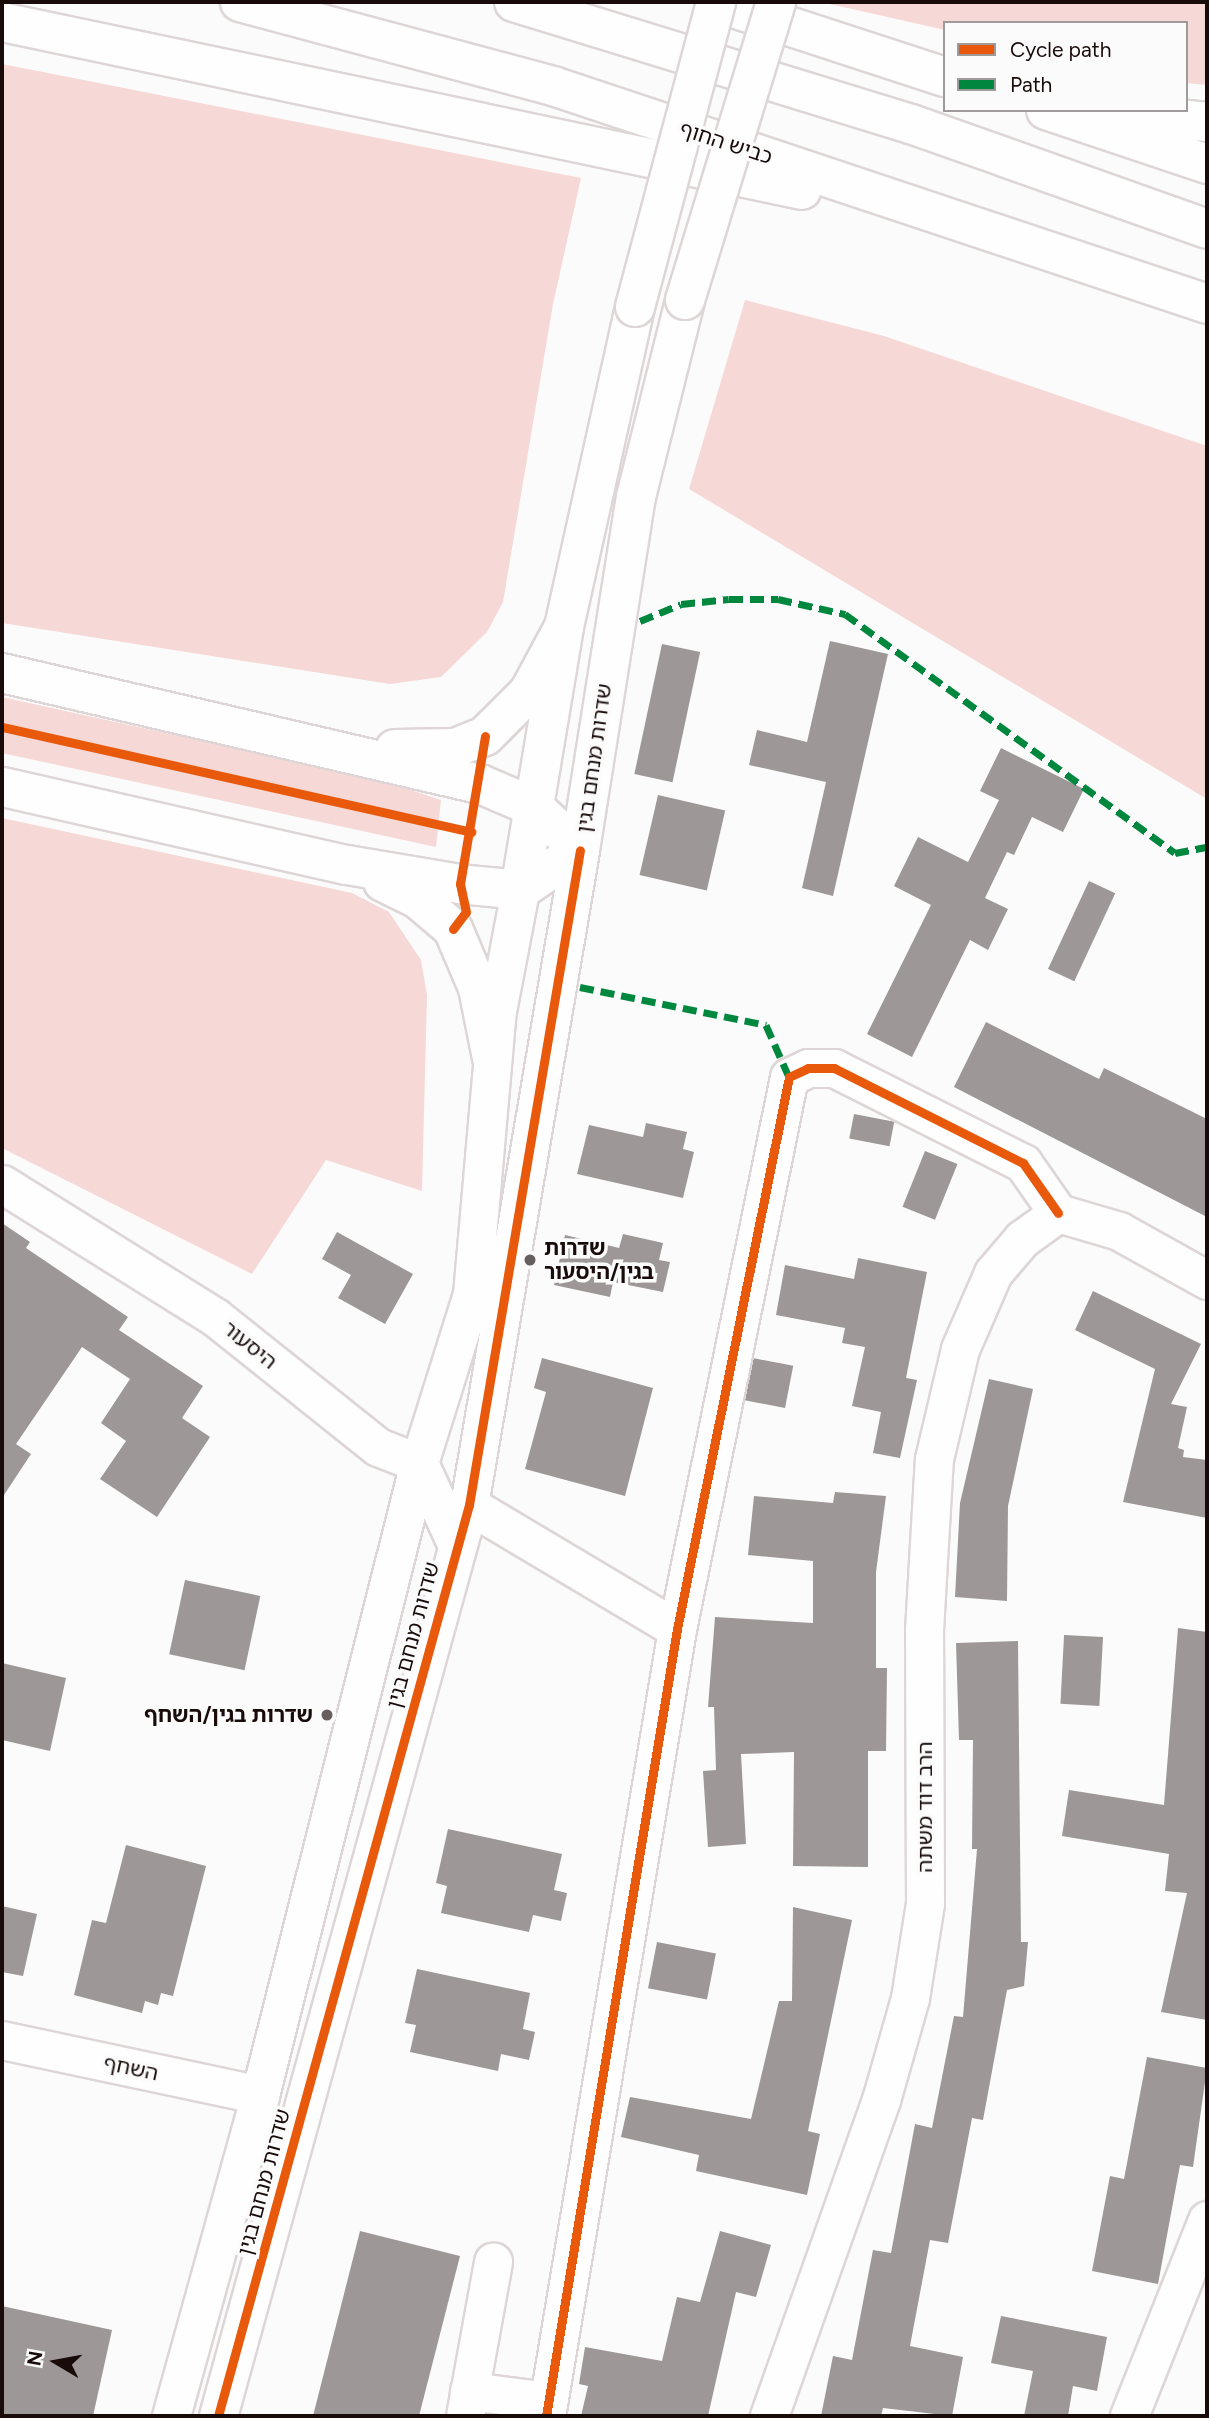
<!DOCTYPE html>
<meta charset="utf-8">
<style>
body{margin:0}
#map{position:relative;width:1209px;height:2418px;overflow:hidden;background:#fbfbfb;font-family:Figtree,"Noto Sans Hebrew",sans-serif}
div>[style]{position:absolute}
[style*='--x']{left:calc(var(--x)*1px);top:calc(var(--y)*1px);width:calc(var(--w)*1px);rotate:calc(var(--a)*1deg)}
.green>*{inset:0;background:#f6d8d6}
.building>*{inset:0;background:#9d9797;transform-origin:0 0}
.roads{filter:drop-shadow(2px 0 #ded6d6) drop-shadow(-2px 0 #ded6d6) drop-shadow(0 2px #ded6d6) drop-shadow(0 -2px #ded6d6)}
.minor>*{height:37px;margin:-18.5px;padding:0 18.5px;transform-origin:18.5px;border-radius:18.5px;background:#fefefe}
.major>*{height:38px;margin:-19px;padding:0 19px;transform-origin:19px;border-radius:19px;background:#fefefe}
.highway>*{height:38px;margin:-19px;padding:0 19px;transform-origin:19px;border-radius:19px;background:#fefefe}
.bridges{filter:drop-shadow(2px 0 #ded6d6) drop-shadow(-2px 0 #ded6d6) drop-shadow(0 2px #ded6d6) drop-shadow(0 -2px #ded6d6)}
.major-bridge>*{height:38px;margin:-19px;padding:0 19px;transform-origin:19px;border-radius:19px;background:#fefefe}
.quiet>*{height:7px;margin-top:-3.5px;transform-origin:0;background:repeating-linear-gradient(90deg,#00873e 0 14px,transparent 0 21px)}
.cycleway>*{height:9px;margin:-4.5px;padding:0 4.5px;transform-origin:4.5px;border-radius:4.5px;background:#e8590c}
.dots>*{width:19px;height:19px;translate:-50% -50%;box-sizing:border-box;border:4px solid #fbfbfb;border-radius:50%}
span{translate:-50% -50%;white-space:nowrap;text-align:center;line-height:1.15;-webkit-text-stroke:7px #fbfbfb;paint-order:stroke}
.street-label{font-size:21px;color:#180b0a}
.poi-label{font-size:21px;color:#180b0a;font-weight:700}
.left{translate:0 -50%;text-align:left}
.right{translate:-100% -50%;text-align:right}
.frame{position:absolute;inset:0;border:4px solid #180b0a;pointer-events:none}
.legend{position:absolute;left:943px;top:21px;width:245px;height:91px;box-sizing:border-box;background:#fbfbfb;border:2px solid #a09b9b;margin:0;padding:9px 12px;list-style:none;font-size:21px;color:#180b0a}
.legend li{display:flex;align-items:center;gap:14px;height:35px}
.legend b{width:35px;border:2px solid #a09b9b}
.north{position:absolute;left:21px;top:2327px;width:70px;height:70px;-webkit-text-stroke:5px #fbfbfb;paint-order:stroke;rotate:280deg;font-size:19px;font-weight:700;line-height:28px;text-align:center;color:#180b0a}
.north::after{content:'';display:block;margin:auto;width:24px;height:32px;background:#180b0a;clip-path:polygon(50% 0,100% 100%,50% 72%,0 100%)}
</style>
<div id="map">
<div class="green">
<i style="clip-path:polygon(821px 2px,1207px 2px,1207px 85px,1186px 83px,1186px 23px,945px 23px,945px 30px)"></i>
<i style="clip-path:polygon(2px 64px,581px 178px,553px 304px,503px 602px,487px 632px,441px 677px,390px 684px,2px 623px)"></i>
<i style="clip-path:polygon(745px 300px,884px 336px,1207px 446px,1207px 799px,689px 489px)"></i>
<i style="clip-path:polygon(2px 697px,383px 781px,441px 800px,436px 847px,2px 753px)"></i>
<i style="clip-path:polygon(2px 818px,352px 893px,389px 912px,421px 960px,427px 995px,422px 1191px,326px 1160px,252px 1274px,2px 1148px)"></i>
</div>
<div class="building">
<i style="clip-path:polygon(830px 641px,888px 654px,833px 896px,802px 888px,826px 782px,749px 765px,757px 730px,807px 742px)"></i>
<i style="left:662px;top:644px;width:39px;height:133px;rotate:12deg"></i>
<i style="clip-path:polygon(1001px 748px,1084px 789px,1063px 832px,1032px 817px,1014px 855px,1007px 852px,985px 898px,1008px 909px,988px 950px,970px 940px,912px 1057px,867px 1034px,931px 905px,894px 886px,918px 837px,968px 862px,999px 800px,980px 791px)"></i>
<i style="left:658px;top:795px;width:69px;height:82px;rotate:13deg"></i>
<i style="left:1089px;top:881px;width:29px;height:97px;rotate:25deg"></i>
<i style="clip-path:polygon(986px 1022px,1099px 1079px,1104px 1068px,1207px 1119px,1207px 1217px,954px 1087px)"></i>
<i style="left:854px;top:1114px;width:41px;height:25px;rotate:11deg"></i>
<i style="clip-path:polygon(646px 1123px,687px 1132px,683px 1149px,694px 1152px,683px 1198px,577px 1174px,589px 1125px,643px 1137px)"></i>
<i style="left:925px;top:1151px;width:35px;height:60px;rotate:22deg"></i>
<i style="clip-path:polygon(2px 1223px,30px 1242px,26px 1248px,128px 1317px,119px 1330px,203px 1386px,182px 1418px,210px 1437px,157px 1517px,100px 1479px,126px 1441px,101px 1423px,130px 1379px,82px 1347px,16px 1444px,31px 1454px,2px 1498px)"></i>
<i style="clip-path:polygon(337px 1232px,413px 1274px,385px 1324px,338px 1298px,351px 1275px,322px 1259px)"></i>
<i style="clip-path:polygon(623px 1234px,663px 1243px,659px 1260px,670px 1262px,663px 1292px,613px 1282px,610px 1297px,554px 1285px,565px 1235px,619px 1248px)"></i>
<i style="clip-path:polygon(858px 1258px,927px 1272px,906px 1378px,917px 1380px,900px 1458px,873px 1453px,881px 1412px,852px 1406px,865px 1347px,842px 1343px,845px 1328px,776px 1315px,785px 1265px,854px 1279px)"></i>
<i style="clip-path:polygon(1093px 1291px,1201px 1344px,1171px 1404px,1187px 1407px,1178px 1448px,1184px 1450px,1183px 1457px,1207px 1460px,1207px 1518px,1123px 1502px,1155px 1369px,1075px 1330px)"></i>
<i style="clip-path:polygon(542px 1358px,653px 1388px,625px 1496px,525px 1469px,546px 1392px,534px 1388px)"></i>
<i style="left:753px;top:1358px;width:41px;height:43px;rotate:11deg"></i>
<i style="clip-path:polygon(989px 1379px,1033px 1389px,1008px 1506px,1007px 1601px,955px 1597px,960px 1503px)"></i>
<i style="clip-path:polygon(835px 1492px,886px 1496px,876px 1572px,876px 1668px,887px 1668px,886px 1751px,868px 1751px,868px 1867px,793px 1866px,794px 1752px,741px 1754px,746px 1844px,708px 1847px,703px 1771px,716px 1770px,714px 1707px,708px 1707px,715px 1617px,813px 1623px,813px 1561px,748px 1555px,754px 1496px,833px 1503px)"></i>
<i style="left:185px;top:1580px;width:77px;height:76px;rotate:12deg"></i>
<i style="clip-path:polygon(1178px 1628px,1207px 1632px,1207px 2020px,1161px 2012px,1187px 1893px,1165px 1891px,1169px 1854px,1062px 1836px,1069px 1790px,1164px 1805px)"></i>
<i style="left:1103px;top:1637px;width:69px;height:39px;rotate:93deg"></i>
<i style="clip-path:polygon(1018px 1641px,1021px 1942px,1028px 1942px,1024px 1986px,1007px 1990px,983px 2120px,972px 2118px,948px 2243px,930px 2240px,910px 2346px,963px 2357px,952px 2416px,883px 2408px,881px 2416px,821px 2416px,833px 2356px,852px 2360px,873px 2250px,891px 2253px,915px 2124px,932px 2128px,954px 2016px,963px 2017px,977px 1849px,972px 1849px,973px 1740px,959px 1740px,956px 1643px)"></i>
<i style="clip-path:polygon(2px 1663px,66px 1678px,50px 1751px,2px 1740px)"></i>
<i style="clip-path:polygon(448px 1829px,562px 1854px,554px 1890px,567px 1893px,561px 1921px,533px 1915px,529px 1932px,441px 1913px,447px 1886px,436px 1883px)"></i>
<i style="clip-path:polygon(126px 1845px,206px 1866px,173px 1996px,161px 1993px,158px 2005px,145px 2001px,142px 2013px,74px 1995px,92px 1920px,106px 1923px)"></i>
<i style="clip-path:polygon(2px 1906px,37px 1914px,23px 1976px,2px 1972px)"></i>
<i style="clip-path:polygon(793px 1907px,852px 1920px,808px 2131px,820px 2134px,807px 2195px,696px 2171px,699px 2155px,621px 2137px,630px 2097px,751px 2119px,779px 2001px,792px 2001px)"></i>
<i style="left:657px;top:1942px;width:60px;height:47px;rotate:11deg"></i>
<i style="clip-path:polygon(417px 1969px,530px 1993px,523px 2029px,535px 2032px,529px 2060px,501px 2054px,498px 2071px,410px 2052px,416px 2025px,405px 2023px)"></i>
<i style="clip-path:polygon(1147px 2057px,1207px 2068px,1193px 2167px,1180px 2165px,1158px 2284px,1092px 2271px,1110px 2176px,1124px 2179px)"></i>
<i style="clip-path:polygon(360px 2231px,460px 2256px,419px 2416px,313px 2416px)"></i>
<i style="clip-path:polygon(720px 2231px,771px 2245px,756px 2297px,736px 2292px,708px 2416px,581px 2416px,588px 2386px,579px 2384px,585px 2347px,662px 2361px,677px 2297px,700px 2302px)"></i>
<i style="clip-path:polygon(2px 2306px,112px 2330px,93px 2416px,2px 2416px)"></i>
<i style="clip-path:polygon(1001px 2316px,1107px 2337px,1097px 2391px,1073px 2386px,1068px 2416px,1024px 2416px,1033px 2371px,991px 2363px)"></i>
</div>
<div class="roads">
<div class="minor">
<i style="--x:2;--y:1184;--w:251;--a:32"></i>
<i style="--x:215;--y:1317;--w:208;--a:38.6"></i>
<i style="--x:378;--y:1447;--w:44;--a:21.3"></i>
<i style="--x:419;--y:1463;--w:88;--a:65.2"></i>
<i style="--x:1058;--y:1213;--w:64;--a:16.4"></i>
<i style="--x:1119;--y:1231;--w:101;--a:29.1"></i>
<i style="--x:469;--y:1505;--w:242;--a:30.8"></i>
<i style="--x:2;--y:2040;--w:264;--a:12"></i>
<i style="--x:469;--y:2391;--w:80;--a:7.2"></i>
<i style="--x:171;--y:2416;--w:333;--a:-74.5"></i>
<i style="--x:260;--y:2095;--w:652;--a:-75.88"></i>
<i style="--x:419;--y:1463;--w:177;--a:-72.6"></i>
<i style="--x:472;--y:1294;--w:284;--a:-85"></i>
<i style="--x:497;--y:1011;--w:123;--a:-79.2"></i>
<i style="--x:218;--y:2416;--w:945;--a:-74.6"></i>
<i style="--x:469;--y:1505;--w:664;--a:-80.38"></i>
<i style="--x:465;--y:2416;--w:157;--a:-79.7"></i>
<i style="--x:546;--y:2416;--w:798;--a:-80.55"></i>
<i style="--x:677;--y:1629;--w:563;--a:-78.53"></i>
<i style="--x:789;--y:1077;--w:21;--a:-25"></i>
<i style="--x:808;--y:1068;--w:26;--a:0"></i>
<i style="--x:834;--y:1068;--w:212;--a:26.7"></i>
<i style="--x:1023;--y:1163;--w:61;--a:55"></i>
<i style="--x:769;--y:2416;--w:335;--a:-70.5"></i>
<i style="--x:881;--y:2100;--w:106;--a:-74.1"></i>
<i style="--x:910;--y:1998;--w:96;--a:-81"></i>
<i style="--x:925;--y:1903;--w:273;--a:-90.2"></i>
<i style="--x:924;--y:1630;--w:171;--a:-86.7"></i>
<i style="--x:934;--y:1459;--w:113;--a:-76.7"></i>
<i style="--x:960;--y:1349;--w:83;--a:-66.5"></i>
<i style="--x:993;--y:1273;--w:45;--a:-49.5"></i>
<i style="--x:1022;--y:1239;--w:44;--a:-35.8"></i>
<i style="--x:1129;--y:2416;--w:211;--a:-68.3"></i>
</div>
<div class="major">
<i style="--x:580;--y:850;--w:357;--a:-81"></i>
<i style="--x:636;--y:497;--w:203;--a:-76"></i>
<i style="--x:520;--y:890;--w:267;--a:-80.5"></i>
<i style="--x:564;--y:627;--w:328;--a:-77.5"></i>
</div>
<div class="highway">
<i style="--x:240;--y:2;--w:324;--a:15"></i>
<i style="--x:553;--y:86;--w:689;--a:18.43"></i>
<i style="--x:514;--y:2;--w:415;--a:17.1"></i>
<i style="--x:911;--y:124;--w:314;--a:19.5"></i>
<i style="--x:715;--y:2;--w:242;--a:18.1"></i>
<i style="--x:2;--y:22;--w:817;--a:11.86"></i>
<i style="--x:1046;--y:110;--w:170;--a:18.5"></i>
<i style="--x:1109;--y:112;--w:99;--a:5.8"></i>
<i style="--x:2;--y:673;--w:491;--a:13.1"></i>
<i style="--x:480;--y:784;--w:59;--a:23.1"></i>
<i style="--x:534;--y:807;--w:63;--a:43.1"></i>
<i style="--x:580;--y:850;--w:72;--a:146.3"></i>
<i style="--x:520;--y:890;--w:60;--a:-174.3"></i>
<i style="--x:460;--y:884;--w:116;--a:-170.5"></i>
<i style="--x:346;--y:865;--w:353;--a:-167.2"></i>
<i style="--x:395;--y:749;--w:60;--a:-1"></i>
<i style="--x:455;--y:748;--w:32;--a:-22"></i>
<i style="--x:485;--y:736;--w:62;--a:-45"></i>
<i style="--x:529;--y:692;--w:74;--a:-61.7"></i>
<i style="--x:383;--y:882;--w:39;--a:26"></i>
<i style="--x:418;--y:899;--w:46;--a:40.6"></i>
<i style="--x:453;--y:929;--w:64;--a:67"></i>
<i style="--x:478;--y:988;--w:71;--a:78.7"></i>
</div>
</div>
<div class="bridges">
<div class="major-bridge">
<i style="--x:685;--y:300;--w:312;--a:-73"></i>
<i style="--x:635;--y:307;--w:316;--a:-75.1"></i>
</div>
</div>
<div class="quiet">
<i style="--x:640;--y:621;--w:44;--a:-22.5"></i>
<i style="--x:681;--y:604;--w:48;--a:-5.9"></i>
<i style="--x:729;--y:599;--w:49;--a:0"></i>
<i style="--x:778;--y:599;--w:69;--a:12.6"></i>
<i style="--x:845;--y:614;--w:407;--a:35.9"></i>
<i style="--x:1175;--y:853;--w:33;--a:-11"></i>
<i style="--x:580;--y:987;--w:190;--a:11.5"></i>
<i style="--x:766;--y:1025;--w:57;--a:66.1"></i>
</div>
<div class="cycleway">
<i style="--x:2;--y:727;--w:481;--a:12.6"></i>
<i style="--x:453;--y:929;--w:21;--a:-53"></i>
<i style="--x:466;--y:912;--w:29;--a:-102"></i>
<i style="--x:460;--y:884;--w:150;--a:-80.4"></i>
<i style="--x:218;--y:2416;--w:945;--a:-74.6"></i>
<i style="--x:469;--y:1505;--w:664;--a:-80.38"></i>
<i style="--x:546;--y:2416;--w:798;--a:-80.55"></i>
<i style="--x:677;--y:1629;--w:563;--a:-78.53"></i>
<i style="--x:789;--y:1077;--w:21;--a:-25"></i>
<i style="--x:808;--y:1068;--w:26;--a:0"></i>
<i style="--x:834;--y:1068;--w:212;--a:26.7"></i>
<i style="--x:1023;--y:1163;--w:61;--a:55"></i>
</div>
<div class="dots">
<i style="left:530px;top:1260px;background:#675f5e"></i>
<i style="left:327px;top:1715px;background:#675f5e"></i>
</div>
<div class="street-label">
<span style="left:726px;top:143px;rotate:18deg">כביש החוף</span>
<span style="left:594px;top:758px;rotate:-82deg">שדרות מנחם בגין</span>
<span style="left:250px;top:1345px;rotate:39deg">היסעור</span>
<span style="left:413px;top:1635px;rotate:-75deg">שדרות מנחם בגין</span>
<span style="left:925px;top:1807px;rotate:-90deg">הרב דוד משתה</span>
<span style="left:131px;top:2068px;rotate:12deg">השחף</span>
<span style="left:264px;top:2182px;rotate:-75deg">שדרות מנחם בגין</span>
</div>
<div class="poi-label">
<span class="left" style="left:544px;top:1260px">שדרות<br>בגין/היסעור</span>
<span class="right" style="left:313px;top:1715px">שדרות בגין/השחף</span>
</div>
<div class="frame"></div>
<ul class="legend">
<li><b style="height:9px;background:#e8590c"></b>Cycle path</li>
<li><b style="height:9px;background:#00873e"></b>Path</li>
</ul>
<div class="north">N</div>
</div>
